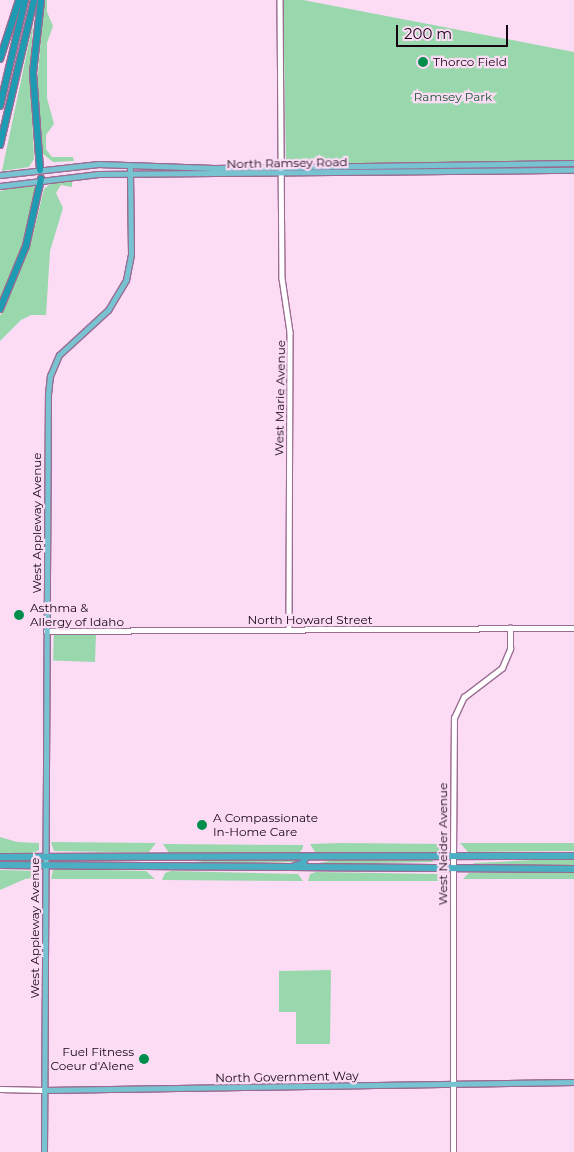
<!DOCTYPE html>
<style>
body{margin:0}
#map{position:relative;width:574px;height:1152px;overflow:hidden;background:#fcdcf5;font-family:Montserrat,sans-serif}
div>[style]{position:absolute}
[style*='--x']{left:calc(var(--x)*1px);top:calc(var(--y)*1px);width:calc(var(--w)*1px);rotate:calc(var(--a)*1deg)}
.green>*{inset:0;background:#98d8ac;transform-origin:0 0}
.roads{filter:drop-shadow(1px 0 #9b6c92) drop-shadow(-1px 0 #9b6c92) drop-shadow(0 1px #9b6c92) drop-shadow(0 -1px #9b6c92)}
.tertiary>*{height:4.5px;margin:-2.25px;padding:0 2.25px;transform-origin:2.25px;border-radius:2.25px;background:#fff}
.secondary>*{height:5px;margin:-2.5px;padding:0 2.5px;transform-origin:2.5px;border-radius:2.5px;background:#fff}
.primary>*{height:5px;margin:-2.5px;padding:0 2.5px;transform-origin:2.5px;border-radius:2.5px;background:#77c3d1}
.trunk>*{height:5.5px;margin:-2.75px;padding:0 2.75px;transform-origin:2.75px;border-radius:2.75px;background:#4aafc2}
.motorway>*{height:6px;margin:-3px;padding:0 3px;transform-origin:3px;border-radius:3px;background:#1c9bb2}
.dots>*{width:14px;height:14px;translate:-50% -50%;box-sizing:border-box;border:2px solid #fcdcf5;border-radius:50%}
span{translate:-50% -50%;white-space:nowrap;text-align:center;line-height:1.15;-webkit-text-stroke:4.5px #fcdcf5;paint-order:stroke}
.poi-label{font-size:12px;color:#150512}
.left{translate:0 -50%;text-align:left}
.right{translate:-100% -50%;text-align:right}
.park-label{font-size:12px;color:#195733}
.street-label{font-size:12px;color:#150512}
.scale{position:absolute;left:396px;top:25px;width:112px;height:22px;box-sizing:border-box;border:2px solid #150512;border-top:0;padding-left:6px;font-size:15px;line-height:18px;white-space:nowrap;color:#150512;-webkit-text-stroke:4px #fcdcf5;paint-order:stroke}
</style>
<div id="map">
<div class="green">
<i style="clip-path:polygon(44px 0,47px 0,47px 12px,53px 26px,47px 43px,47px 98px,54px 124px,46px 135px,46px 149px,52px 157px,73px 157px,74px 161px,53px 162px,43px 154px,37px 87px)"></i>
<i style="clip-path:polygon(283px 0,303px 0,574px 52px,574px 161px,289px 164px,286px 160px)"></i>
<i style="clip-path:polygon(33px 23px,30px 78px,34px 159px,29px 167px,2px 171px)"></i>
<i style="clip-path:polygon(72px 180px,72px 187px,61px 185px,56px 193px,63px 208px,50px 251px,46px 315px,31px 315px,21px 320px,0 341px,0 316px,31px 243px,44px 189px,53px 182px)"></i>
<i style="clip-path:polygon(35px 184px,38px 187px,22px 252px,0 303px,0 191px)"></i>
<i style="left:96px;top:633px;width:29px;height:42px;rotate:92deg"></i>
<i style="clip-path:polygon(0 837px,17px 842px,39px 843px,39px 850px,33px 853px,0 853px)"></i>
<i style="clip-path:polygon(51px 842px,156px 843px,149px 852px,112px 852px,54px 851px)"></i>
<i style="clip-path:polygon(460px 843px,574px 843px,574px 851px,468px 852px)"></i>
<i style="clip-path:polygon(163px 844px,303px 845px,303px 848px,300px 852px,169px 853px)"></i>
<i style="clip-path:polygon(310px 844px,341px 843px,446px 844px,439px 853px,315px 852px)"></i>
<i style="clip-path:polygon(574px 858px,574px 865px,473px 865px,474px 863px)"></i>
<i style="clip-path:polygon(219px 859px,294px 859px,298px 862px,180px 864px)"></i>
<i style="clip-path:polygon(339px 859px,430px 859px,434px 862px,314px 864px)"></i>
<i style="clip-path:polygon(59px 869px,146px 871px,155px 879px,51px 879px,53px 870px)"></i>
<i style="clip-path:polygon(0 870px,36px 871px,39px 877px,25px 879px,0 890px)"></i>
<i style="clip-path:polygon(171px 871px,298px 874px,303px 881px,162px 880px,165px 873px)"></i>
<i style="clip-path:polygon(316px 872px,437px 874px,446px 881px,308px 881px,310px 874px)"></i>
<i style="clip-path:polygon(574px 872px,574px 879px,463px 879px,469px 873px)"></i>
<i style="clip-path:polygon(331px 970px,330px 1044px,296px 1044px,296px 1012px,279px 1012px,279px 971px)"></i>
</div>
<div class="roads">
<div class="tertiary">
<i style="--x:280;--y:0;--w:278;--a:89.6"></i>
<i style="--x:282;--y:278;--w:55;--a:81.6"></i>
<i style="--x:290;--y:332;--w:298;--a:90.2"></i>
<i style="--x:46;--y:631;--w:528;--a:-0.33"></i>
<i style="--x:453;--y:857;--w:139;--a:-89.6"></i>
<i style="--x:454;--y:718;--w:23;--a:-65"></i>
<i style="--x:464;--y:697;--w:48;--a:-37.3"></i>
<i style="--x:502;--y:668;--w:21;--a:-67"></i>
<i style="--x:510;--y:649;--w:21;--a:-90"></i>
</div>
<div class="secondary">
<i style="--x:453;--y:857;--w:295;--a:90"></i>
<i style="--x:0;--y:1089;--w:44;--a:1.3"></i>
</div>
<div class="primary">
<i style="--x:0;--y:175;--w:99;--a:-6.4"></i>
<i style="--x:98;--y:164;--w:116;--a:2"></i>
<i style="--x:214;--y:168;--w:360;--a:-0.8"></i>
<i style="--x:0;--y:186;--w:99;--a:-7"></i>
<i style="--x:98;--y:174;--w:476;--a:-0.5"></i>
<i style="--x:44;--y:1090;--w:530;--a:-0.86"></i>
<i style="--x:44;--y:1152;--w:758;--a:-89.7"></i>
<i style="--x:48;--y:394;--w:18;--a:-84"></i>
<i style="--x:50;--y:376;--w:23;--a:-67"></i>
<i style="--x:59;--y:355;--w:67;--a:-42.6"></i>
<i style="--x:108;--y:310;--w:35;--a:-59"></i>
<i style="--x:126;--y:280;--w:26;--a:-79"></i>
<i style="--x:131;--y:254;--w:88;--a:-90.7"></i>
</div>
<div class="trunk">
<i style="--x:0;--y:857;--w:574;--a:-0.1"></i>
<i style="--x:0;--y:865;--w:574;--a:0.4"></i>
<i style="--x:292;--y:867;--w:12;--a:-20"></i>
<i style="--x:303;--y:863;--w:7;--a:-63"></i>
</div>
<div class="motorway">
<i style="--x:0;--y:59;--w:62;--a:-72.1"></i>
<i style="--x:0;--y:106;--w:109;--a:-76.7"></i>
<i style="--x:0;--y:145;--w:149;--a:-76.8"></i>
<i style="--x:40;--y:170;--w:97;--a:-94.1"></i>
<i style="--x:33;--y:73;--w:73;--a:-83.7"></i>
<i style="--x:0;--y:309;--w:68;--a:-67.6"></i>
<i style="--x:26;--y:246;--w:69;--a:-77.4"></i>
</div>
</div>
<div class="dots">
<i style="left:423px;top:62px;background:#008e4c"></i>
<i style="left:19px;top:615px;background:#008e4c"></i>
<i style="left:202px;top:825px;background:#008e4c"></i>
<i style="left:144px;top:1059px;background:#008e4c"></i>
</div>
<div class="poi-label">
<span class="left" style="left:433px;top:62px">Thorco Field</span>
<span class="left" style="left:30px;top:615px">Asthma &amp;<br>Allergy of Idaho</span>
<span class="left" style="left:213px;top:825px">A Compassionate<br>In-Home Care</span>
<span class="right" style="left:134px;top:1059px">Fuel Fitness<br>Coeur d'Alene</span>
</div>
<div class="park-label">
<span style="left:453px;top:97px">Ramsey Park</span>
</div>
<div class="street-label">
<span style="left:287px;top:163px;rotate:-1deg">North Ramsey Road</span>
<span style="left:280px;top:398px;rotate:-89deg">West Marie Avenue</span>
<span style="left:37px;top:523px;rotate:-90deg">West Appleway Avenue</span>
<span style="left:310px;top:620px">North Howard Street</span>
<span style="left:443px;top:844px;rotate:-90deg">West Neider Avenue</span>
<span style="left:35px;top:928px;rotate:-90deg">West Appleway Avenue</span>
<span style="left:287px;top:1077px;rotate:-1deg">North Government Way</span>
</div>
<div class="scale">200 m</div>
</div>
